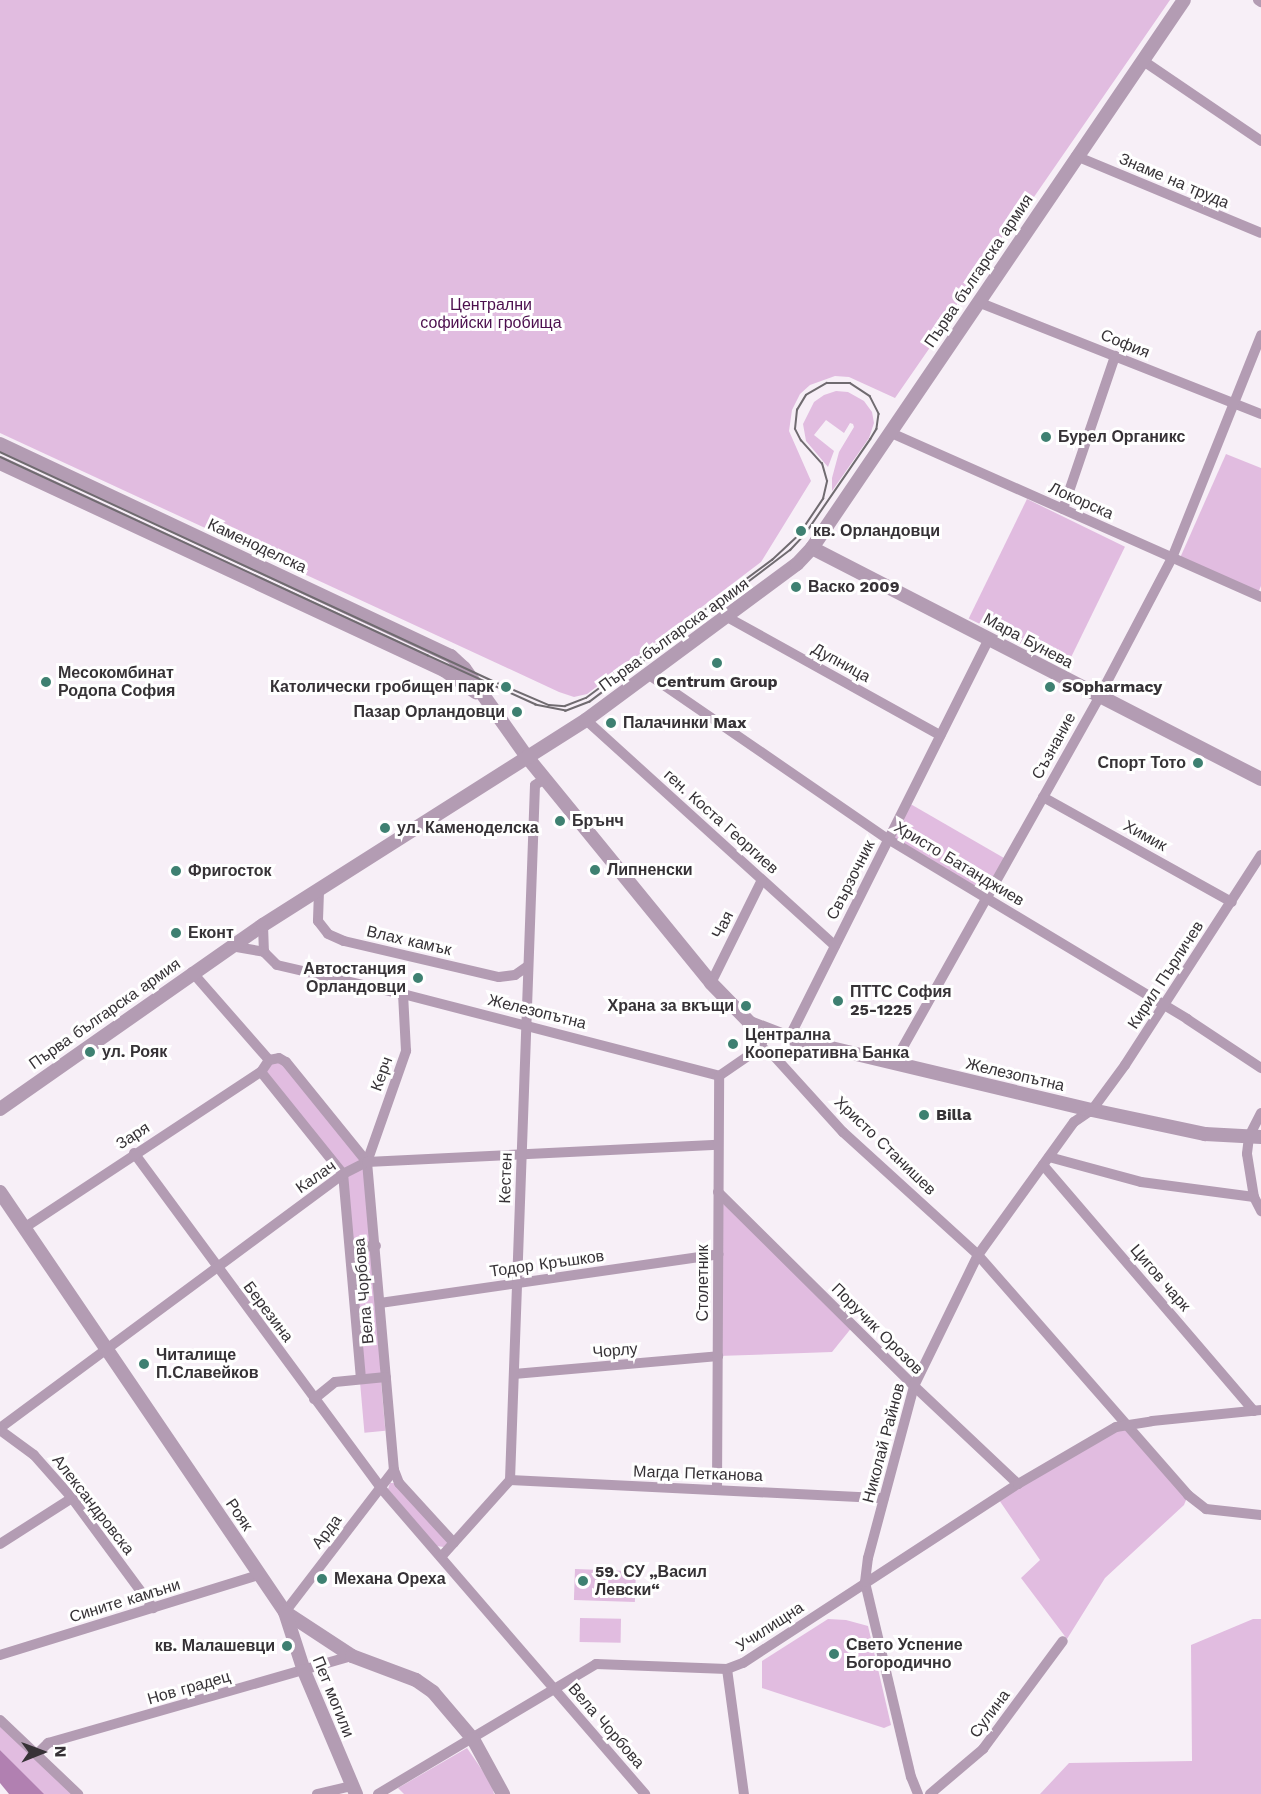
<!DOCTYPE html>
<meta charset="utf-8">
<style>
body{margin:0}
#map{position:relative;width:1261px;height:1794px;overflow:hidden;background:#f7eff7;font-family:"Work Sans",sans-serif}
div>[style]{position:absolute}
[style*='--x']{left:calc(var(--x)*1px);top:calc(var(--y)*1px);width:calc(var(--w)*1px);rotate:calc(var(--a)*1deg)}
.green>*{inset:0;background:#e1bce0;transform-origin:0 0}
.water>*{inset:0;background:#b180b1}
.minor>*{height:10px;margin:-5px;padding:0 5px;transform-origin:5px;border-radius:5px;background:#b39cb3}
.tertiary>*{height:14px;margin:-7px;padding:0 7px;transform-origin:7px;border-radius:7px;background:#b39cb3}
.tram>*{height:1.5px;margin:-0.75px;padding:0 0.75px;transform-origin:0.75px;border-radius:0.75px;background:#706b70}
.dots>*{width:16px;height:16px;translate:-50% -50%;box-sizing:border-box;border:3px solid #fff;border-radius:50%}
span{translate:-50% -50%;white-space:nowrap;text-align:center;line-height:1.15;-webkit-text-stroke:6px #fff;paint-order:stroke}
.street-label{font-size:16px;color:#363236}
.park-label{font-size:16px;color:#4c0f4e}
.poi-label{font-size:16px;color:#363236;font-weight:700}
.left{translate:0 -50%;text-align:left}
.right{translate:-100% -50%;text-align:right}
.north{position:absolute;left:12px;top:1722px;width:60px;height:60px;-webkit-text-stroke:4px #fff;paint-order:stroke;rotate:89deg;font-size:16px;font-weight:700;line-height:24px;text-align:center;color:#363236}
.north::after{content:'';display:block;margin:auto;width:21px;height:27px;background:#363236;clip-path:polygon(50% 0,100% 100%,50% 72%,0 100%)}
</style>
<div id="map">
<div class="green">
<i style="clip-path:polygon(0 0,1170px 0,895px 398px,849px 377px,835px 376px,810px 385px,800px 394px,792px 410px,789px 431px,811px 481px,761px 562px,587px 694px,574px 697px,559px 692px,0 433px)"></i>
<i style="clip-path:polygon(836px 391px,848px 392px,864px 401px,872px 412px,874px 423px,869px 438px,832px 491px,832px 478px,839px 452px,854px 427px,853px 424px,850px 423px,844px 433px,826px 420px,814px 435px,834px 451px,828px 467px,806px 441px,803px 424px,814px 402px,824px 395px)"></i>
<i style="clip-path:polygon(1226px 454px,1261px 468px,1261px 586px,1257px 595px,1180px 558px)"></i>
<i style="left:1027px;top:499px;width:109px;height:133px;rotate:26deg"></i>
<i style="left:907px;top:802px;width:116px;height:41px;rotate:30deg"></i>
<i style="clip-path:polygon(279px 1058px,367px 1162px,386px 1377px,361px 1379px,343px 1174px,261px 1072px)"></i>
<i style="clip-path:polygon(718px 1192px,853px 1326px,832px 1352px,718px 1356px)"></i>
<i style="left:381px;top:1381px;width:50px;height:21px;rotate:85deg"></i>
<i style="clip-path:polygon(1125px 1424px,1188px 1495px,1184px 1505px,1105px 1578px,1067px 1639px,1021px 1578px,1040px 1560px,997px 1497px)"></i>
<i style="clip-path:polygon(390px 1483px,396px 1483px,448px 1540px,448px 1544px,444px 1547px,436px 1546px,388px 1489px)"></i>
<i style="left:575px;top:1569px;width:61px;height:31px;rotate:2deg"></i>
<i style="left:580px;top:1618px;width:41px;height:24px;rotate:1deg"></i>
<i style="clip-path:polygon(828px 1619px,846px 1620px,868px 1626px,891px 1725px,884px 1728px,762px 1688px,762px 1661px)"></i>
<i style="clip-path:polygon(1253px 1619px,1261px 1619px,1261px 1794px,1040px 1794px,1069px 1763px,1192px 1761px,1191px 1645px)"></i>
<i style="clip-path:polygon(0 1720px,78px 1794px,43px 1794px,0 1750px)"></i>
<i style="clip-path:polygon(467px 1748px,491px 1783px,494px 1794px,404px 1794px,398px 1788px)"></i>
</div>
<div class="water">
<i style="clip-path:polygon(0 1750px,44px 1794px,9px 1794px,0 1783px)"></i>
</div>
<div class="minor">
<i style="--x:1258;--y:0;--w:4;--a:34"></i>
<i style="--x:1142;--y:60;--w:144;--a:34.2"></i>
<i style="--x:1076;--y:156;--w:200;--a:22.6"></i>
<i style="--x:978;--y:302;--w:304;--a:21.6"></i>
<i style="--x:889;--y:432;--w:407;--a:23.9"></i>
<i style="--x:1063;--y:509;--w:162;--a:-71.2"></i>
<i style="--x:727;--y:617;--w:244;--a:29"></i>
<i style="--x:649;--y:675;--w:290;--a:34.5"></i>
<i style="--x:888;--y:839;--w:349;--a:31"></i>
<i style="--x:1187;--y:1019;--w:89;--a:33.5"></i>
<i style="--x:586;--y:720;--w:336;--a:42.2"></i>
<i style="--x:1043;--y:797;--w:216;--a:29.1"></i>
<i style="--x:319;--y:891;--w:30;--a:92"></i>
<i style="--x:318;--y:921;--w:16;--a:52"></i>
<i style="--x:328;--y:934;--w:17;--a:24"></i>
<i style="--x:344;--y:941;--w:159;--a:13.1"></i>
<i style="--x:499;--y:977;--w:16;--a:-7"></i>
<i style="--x:515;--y:975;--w:16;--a:-35"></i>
<i style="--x:263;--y:925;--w:27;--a:88"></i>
<i style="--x:231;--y:946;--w:34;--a:10"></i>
<i style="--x:264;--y:952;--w:18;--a:45"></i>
<i style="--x:277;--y:965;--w:129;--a:13"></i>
<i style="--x:403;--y:994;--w:326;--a:14.5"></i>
<i style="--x:719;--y:1076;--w:51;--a:-34.6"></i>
<i style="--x:192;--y:972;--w:117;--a:48.8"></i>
<i style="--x:711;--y:983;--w:115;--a:-63.7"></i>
<i style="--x:765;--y:1030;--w:17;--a:103"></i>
<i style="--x:761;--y:1047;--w:16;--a:35"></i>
<i style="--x:774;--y:1056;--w:103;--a:47.8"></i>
<i style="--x:843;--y:1132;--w:183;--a:42.3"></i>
<i style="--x:978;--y:1255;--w:319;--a:48.8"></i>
<i style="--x:1188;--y:1495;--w:23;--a:38"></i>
<i style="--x:1206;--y:1509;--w:55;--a:6.2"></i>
<i style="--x:789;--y:1038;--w:446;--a:-63.4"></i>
<i style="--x:894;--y:1063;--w:420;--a:-60.7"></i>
<i style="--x:1099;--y:697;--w:157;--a:-62.3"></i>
<i style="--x:1172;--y:558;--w:240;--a:-68.2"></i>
<i style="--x:1261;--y:1113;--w:27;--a:117"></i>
<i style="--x:1249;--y:1137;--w:17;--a:97"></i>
<i style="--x:1247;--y:1154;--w:44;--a:80.8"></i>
<i style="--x:1254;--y:1197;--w:16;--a:63"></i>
<i style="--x:134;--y:1153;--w:415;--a:53.6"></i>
<i style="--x:380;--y:1487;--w:406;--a:49.2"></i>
<i style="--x:1049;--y:1157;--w:95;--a:15.2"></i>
<i style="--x:1141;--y:1182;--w:114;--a:7.6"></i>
<i style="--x:367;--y:1162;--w:118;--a:-70.6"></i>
<i style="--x:406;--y:1051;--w:57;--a:-93"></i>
<i style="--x:1043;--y:1165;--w:324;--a:49.4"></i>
<i style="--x:718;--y:1192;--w:276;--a:44.7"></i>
<i style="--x:914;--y:1386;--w:143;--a:43.3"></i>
<i style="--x:24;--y:1228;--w:284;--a:-33.4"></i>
<i style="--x:351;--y:1248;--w:25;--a:-5"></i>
<i style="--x:380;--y:1303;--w:342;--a:-8.2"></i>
<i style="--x:514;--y:1374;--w:205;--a:-5"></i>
<i style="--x:361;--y:1379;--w:206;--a:-95"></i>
<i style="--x:343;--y:1174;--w:131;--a:-128.8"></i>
<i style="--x:261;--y:1072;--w:14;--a:-56"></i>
<i style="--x:269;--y:1060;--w:10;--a:-11"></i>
<i style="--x:279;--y:1058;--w:8;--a:30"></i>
<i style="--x:286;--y:1062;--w:129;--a:51"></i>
<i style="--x:367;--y:1162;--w:309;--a:85"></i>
<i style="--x:394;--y:1470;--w:14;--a:69"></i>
<i style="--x:399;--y:1483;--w:81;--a:47.5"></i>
<i style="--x:314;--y:1399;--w:27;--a:-39"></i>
<i style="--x:335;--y:1382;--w:51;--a:-5.6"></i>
<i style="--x:0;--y:1428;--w:427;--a:-36.5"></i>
<i style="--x:343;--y:1174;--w:27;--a:-27"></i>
<i style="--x:367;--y:1162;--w:351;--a:-2.8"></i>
<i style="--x:0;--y:1430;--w:42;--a:36.3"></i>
<i style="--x:34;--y:1455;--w:57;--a:48.5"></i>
<i style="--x:72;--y:1498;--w:137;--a:53.6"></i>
<i style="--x:510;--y:1480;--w:374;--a:2.8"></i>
<i style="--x:717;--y:1490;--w:414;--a:-89.7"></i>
<i style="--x:0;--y:1544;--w:85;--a:-32.6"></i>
<i style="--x:441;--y:1557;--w:103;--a:-48.1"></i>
<i style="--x:510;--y:1480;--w:695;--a:-87.94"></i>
<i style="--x:535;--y:785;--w:12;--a:-31"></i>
<i style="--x:285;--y:1612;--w:179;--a:-52.5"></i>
<i style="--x:0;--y:1655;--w:271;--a:-17.2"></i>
<i style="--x:727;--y:1669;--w:126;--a:82.3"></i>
<i style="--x:0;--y:1720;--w:108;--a:43.5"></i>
<i style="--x:37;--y:1754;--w:16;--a:-45"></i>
<i style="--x:48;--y:1743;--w:316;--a:-16"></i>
<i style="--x:317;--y:1794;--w:36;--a:-13"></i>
<i style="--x:378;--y:1794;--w:254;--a:-30.8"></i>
<i style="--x:596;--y:1664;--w:131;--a:2.2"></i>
<i style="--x:727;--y:1669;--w:17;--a:-21"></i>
<i style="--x:743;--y:1663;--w:328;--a:-33.1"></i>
<i style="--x:1018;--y:1484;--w:113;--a:-30.2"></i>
<i style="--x:1116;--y:1427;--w:36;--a:-9"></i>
<i style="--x:1152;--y:1421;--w:110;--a:-5.8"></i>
<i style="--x:918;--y:1794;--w:18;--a:-112"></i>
<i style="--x:911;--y:1777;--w:200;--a:-103.3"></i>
<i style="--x:865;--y:1582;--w:24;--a:-83"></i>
<i style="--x:868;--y:1558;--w:178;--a:-75"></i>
<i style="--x:914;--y:1386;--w:146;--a:-64"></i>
<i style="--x:978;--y:1255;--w:164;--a:-54.2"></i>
<i style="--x:1074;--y:1122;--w:22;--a:-34"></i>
<i style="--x:1092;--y:1110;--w:56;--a:-53.7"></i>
<i style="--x:1125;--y:1065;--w:250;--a:-57.1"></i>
<i style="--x:930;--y:1794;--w:70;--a:-40.3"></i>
<i style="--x:983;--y:1749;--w:134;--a:-53.5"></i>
</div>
<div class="tertiary">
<i style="--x:0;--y:444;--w:498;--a:25.2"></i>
<i style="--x:451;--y:656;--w:18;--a:43"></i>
<i style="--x:464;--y:668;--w:109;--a:54.7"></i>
<i style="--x:527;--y:757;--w:291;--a:50.8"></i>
<i style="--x:711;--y:983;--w:56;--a:45.7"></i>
<i style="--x:750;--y:1023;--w:42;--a:21"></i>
<i style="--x:789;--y:1038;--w:311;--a:13.4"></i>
<i style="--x:1092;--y:1110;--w:116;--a:12"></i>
<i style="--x:1205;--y:1134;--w:56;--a:3.1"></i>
<i style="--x:0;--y:463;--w:490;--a:25"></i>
<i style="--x:444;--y:670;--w:39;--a:35"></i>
<i style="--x:812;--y:548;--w:505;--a:27.22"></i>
<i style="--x:0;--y:1109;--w:321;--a:-35"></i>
<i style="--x:263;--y:925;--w:383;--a:-32.4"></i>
<i style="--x:586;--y:720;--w:262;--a:-36.5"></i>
<i style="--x:797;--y:564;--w:22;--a:-47"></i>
<i style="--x:812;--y:548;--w:662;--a:-55.83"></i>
<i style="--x:0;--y:1192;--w:508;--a:55.84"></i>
<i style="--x:285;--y:1612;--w:80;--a:33.3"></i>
<i style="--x:352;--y:1656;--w:68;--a:20.6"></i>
<i style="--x:416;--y:1680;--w:21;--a:35"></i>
<i style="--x:433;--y:1692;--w:62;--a:49.6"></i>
<i style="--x:473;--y:1739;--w:63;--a:61.4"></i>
<i style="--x:285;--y:1612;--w:62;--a:72.1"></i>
<i style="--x:304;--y:1671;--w:134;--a:67.1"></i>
</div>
<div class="tram">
<i style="--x:0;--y:452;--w:546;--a:24.92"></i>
<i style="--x:495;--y:682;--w:59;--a:23.1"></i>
<i style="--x:549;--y:705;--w:16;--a:4"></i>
<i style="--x:565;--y:706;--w:22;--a:-21"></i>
<i style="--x:586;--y:698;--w:232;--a:-36.6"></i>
<i style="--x:772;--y:560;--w:35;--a:-43"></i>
<i style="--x:798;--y:536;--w:45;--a:-56"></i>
<i style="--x:823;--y:499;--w:18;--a:-77"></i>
<i style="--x:827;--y:481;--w:18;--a:-106"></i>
<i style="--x:822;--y:464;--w:31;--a:-132"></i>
<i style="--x:801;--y:441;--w:13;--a:-117"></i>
<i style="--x:795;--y:429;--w:19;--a:-84"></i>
<i style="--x:797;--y:410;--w:17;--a:-59"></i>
<i style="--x:806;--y:395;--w:24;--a:-30"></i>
<i style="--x:827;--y:383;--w:23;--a:0"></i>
<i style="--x:850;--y:383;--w:24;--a:33"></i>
<i style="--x:870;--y:396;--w:20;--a:63"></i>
<i style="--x:879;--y:414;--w:15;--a:98"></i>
<i style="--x:877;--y:429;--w:12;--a:121"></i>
<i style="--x:871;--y:439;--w:116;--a:124.5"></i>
<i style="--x:805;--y:535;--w:21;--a:133"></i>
<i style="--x:791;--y:550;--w:252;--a:142.9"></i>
<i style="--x:590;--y:702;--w:26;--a:159"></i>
<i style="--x:566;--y:711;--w:31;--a:-169"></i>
<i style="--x:536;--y:705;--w:119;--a:-155.6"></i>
<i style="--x:428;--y:656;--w:472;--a:-155.1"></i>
</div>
<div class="dots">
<i style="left:1046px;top:437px;background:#3e8071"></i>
<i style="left:801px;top:531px;background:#3e8071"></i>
<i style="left:796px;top:587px;background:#3e8071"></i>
<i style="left:717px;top:663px;background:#3e8071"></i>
<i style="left:46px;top:682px;background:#3e8071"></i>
<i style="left:506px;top:687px;background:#3e8071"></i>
<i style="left:1050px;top:687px;background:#3e8071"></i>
<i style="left:517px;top:712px;background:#3e8071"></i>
<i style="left:611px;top:723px;background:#3e8071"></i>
<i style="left:1198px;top:763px;background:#3e8071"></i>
<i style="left:560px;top:821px;background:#3e8071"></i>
<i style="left:385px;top:828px;background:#3e8071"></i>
<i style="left:595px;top:870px;background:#3e8071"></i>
<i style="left:176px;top:871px;background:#3e8071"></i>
<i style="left:176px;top:933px;background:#3e8071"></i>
<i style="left:418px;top:978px;background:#3e8071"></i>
<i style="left:838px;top:1001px;background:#3e8071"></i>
<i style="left:746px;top:1006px;background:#3e8071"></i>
<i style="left:733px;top:1044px;background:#3e8071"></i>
<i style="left:90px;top:1052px;background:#3e8071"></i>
<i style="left:924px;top:1115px;background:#3e8071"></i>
<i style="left:144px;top:1364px;background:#3e8071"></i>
<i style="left:322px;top:1579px;background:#3e8071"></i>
<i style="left:583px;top:1581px;background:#3e8071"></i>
<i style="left:287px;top:1646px;background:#3e8071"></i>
<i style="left:834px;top:1654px;background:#3e8071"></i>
</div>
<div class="street-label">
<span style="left:1174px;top:181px;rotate:23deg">Знаме на труда</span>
<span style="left:979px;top:271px;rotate:-56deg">Първа българска армия</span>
<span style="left:1125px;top:344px;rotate:22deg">София</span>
<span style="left:1081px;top:501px;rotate:24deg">Локорска</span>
<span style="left:257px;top:546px;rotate:25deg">Каменоделска</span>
<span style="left:674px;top:635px;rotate:-36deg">Първа българска армия</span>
<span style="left:1028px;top:641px;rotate:28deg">Мара Бунева</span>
<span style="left:841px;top:663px;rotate:29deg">Дупница</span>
<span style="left:1054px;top:746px;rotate:-61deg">Съзнание</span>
<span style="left:721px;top:822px;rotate:42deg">ген. Коста Георгиев</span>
<span style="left:1145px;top:836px;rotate:29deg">Химик</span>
<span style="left:959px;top:864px;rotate:31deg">Христо Батанджиев</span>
<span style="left:851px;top:880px;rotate:-63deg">Свързочник</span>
<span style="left:723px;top:925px;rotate:-63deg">Чая</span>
<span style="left:409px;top:941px;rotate:13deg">Влах камък</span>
<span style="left:1166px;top:975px;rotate:-57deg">Кирил Пърличев</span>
<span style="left:537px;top:1012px;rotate:14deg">Железопътна</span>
<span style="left:105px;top:1014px;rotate:-35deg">Първа българска армия</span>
<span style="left:382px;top:1074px;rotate:-70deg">Керч</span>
<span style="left:1015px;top:1075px;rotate:13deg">Железопътна</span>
<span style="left:133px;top:1136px;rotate:-33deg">Заря</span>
<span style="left:885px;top:1146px;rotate:44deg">Христо Станишев</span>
<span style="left:316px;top:1177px;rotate:-35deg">Калач</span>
<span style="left:506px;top:1178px;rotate:-88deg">Кестен</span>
<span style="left:547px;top:1264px;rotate:-8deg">Тодор Кръшков</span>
<span style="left:1160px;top:1278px;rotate:49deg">Цигов чарк</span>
<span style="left:703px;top:1283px;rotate:-90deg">Столетник</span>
<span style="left:364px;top:1291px;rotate:-95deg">Вела Чорбова</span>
<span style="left:268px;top:1312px;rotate:53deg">Березина</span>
<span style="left:877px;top:1329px;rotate:45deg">Поручик Орозов</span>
<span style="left:615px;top:1351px;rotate:-5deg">Чорлу</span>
<span style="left:884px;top:1443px;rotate:-75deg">Николай Райнов</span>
<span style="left:698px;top:1474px;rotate:2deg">Магда Петканова</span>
<span style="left:93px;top:1505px;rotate:52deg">Александровска</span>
<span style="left:239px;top:1515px;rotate:56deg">Рояк</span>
<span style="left:327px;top:1532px;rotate:-53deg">Арда</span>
<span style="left:125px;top:1601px;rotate:-17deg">Сините камъни</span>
<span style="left:770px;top:1627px;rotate:-33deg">Училищна</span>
<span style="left:189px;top:1688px;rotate:-16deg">Нов градец</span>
<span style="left:333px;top:1697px;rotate:68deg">Пет могили</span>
<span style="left:990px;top:1714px;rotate:-53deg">Сулина</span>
<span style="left:606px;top:1726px;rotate:49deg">Вела Чорбова</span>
</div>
<div class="park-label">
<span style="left:491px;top:314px">Централни<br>софийски гробища</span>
</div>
<div class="poi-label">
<span class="left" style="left:1058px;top:437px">Бурел Органикс</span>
<span class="left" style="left:813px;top:531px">кв. Орландовци</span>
<span class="left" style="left:808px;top:587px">Васко 2009</span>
<span class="left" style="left:58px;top:682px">Месокомбинат<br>Родопа София</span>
<span style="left:717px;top:682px">Centrum Group</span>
<span class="right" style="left:494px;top:687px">Католически гробищен парк</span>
<span class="left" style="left:1062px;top:687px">SOpharmacy</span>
<span class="right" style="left:505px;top:712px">Пазар Орландовци</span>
<span class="left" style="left:623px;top:723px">Палачинки Max</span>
<span class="right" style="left:1186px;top:763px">Спорт Тото</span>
<span class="left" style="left:572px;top:821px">Брънч</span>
<span class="left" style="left:397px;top:828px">ул. Каменоделска</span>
<span class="left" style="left:607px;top:870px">Липненски</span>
<span class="left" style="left:188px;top:871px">Фригосток</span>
<span class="left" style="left:188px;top:933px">Еконт</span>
<span class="right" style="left:406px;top:978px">Автостанция<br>Орландовци</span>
<span class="left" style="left:850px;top:1001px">ПТТС София<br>25-1225</span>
<span class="right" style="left:734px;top:1006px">Храна за вкъщи</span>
<span class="left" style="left:745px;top:1044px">Централна<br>Кооперативна Банка</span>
<span class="left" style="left:102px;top:1052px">ул. Рояк</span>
<span class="left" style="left:936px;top:1115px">Billa</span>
<span class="left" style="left:156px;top:1364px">Читалище<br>П.Славейков</span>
<span class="left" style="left:595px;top:1581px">59. СУ „Васил<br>Левски“</span>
<span class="left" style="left:334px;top:1579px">Механа Ореха</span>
<span class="left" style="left:846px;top:1654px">Свето Успение<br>Богородично</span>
<span class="right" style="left:275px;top:1646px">кв. Малашевци</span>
</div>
<div class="north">N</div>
</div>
